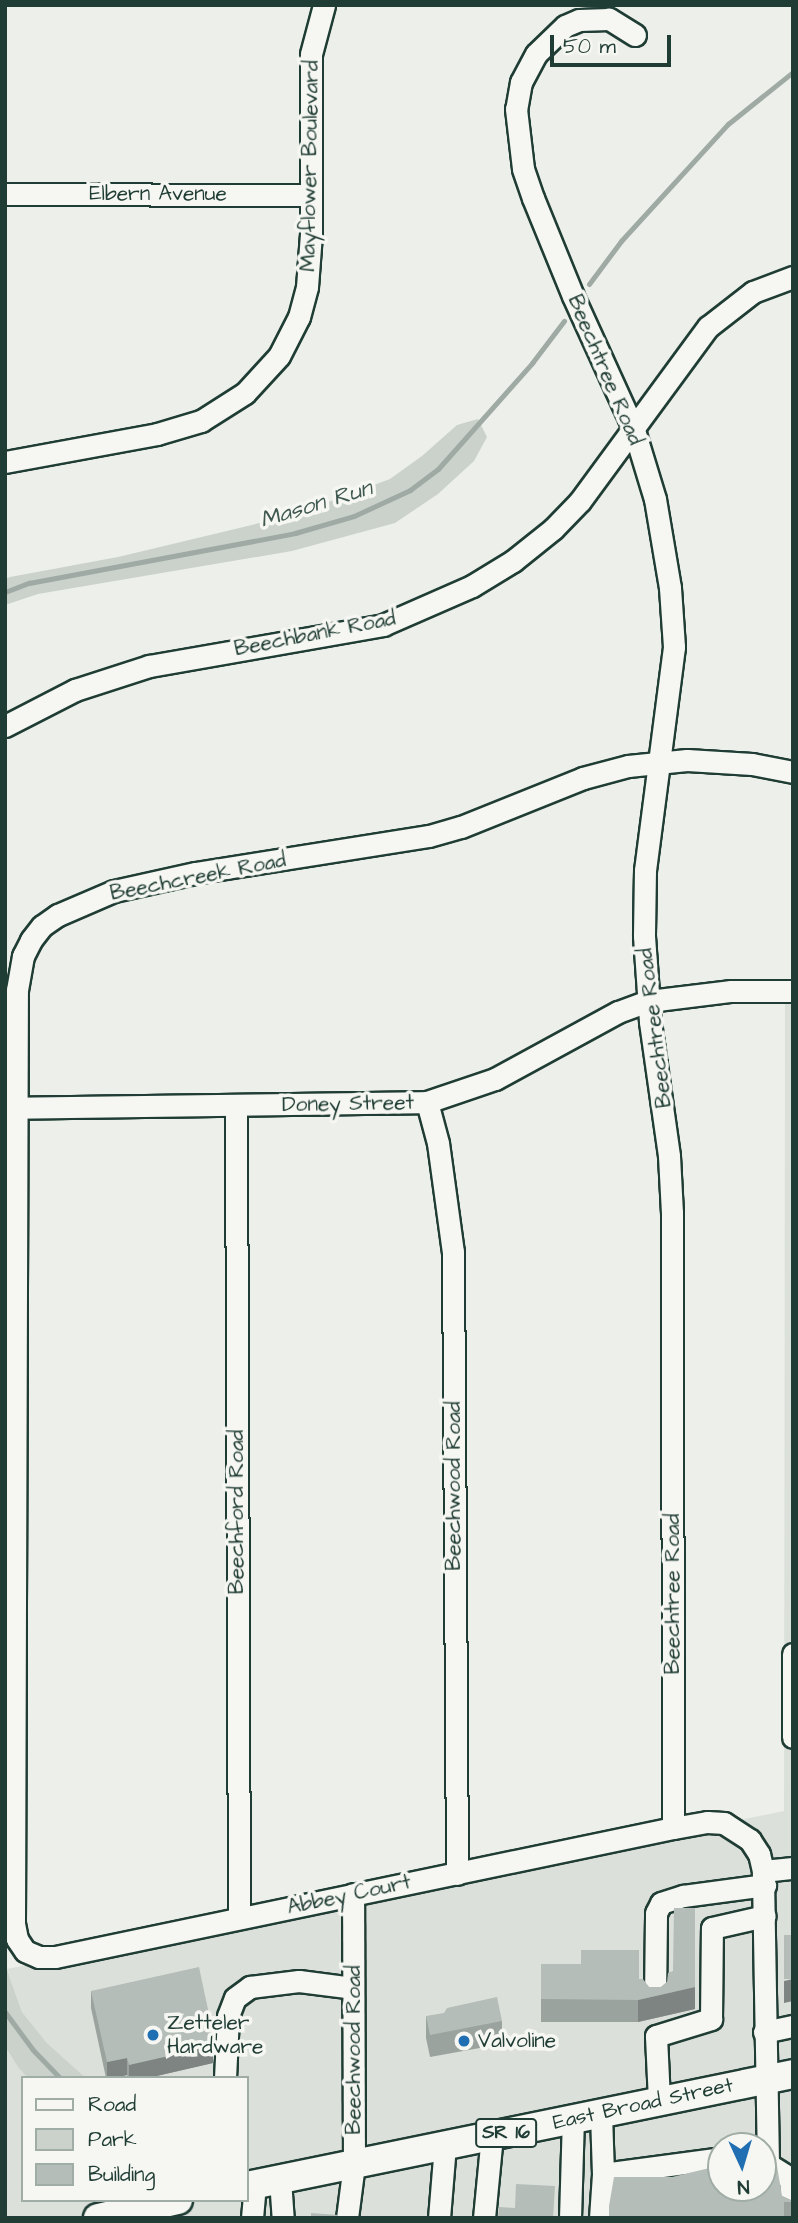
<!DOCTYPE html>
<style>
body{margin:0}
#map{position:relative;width:798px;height:2223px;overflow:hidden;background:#edefea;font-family:"Architects Daughter",sans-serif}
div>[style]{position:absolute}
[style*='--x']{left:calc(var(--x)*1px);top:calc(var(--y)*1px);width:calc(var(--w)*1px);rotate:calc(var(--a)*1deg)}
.built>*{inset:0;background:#dce0db}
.green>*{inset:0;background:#cbd2cc}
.stream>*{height:5px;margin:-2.5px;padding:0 2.5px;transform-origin:2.5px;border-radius:2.5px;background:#9faaa4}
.roads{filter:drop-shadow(2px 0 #1f3d34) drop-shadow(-2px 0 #1f3d34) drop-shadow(0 2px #1f3d34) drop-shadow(0 -2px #1f3d34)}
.minor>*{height:21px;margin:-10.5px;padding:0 10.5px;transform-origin:10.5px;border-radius:10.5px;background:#f6f6f2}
.major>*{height:28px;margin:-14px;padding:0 14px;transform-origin:14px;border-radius:14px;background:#f6f6f2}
.wall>*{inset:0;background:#9ba39e}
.shaded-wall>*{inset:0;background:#7e8481}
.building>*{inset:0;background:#b4bdb8;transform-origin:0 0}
.dots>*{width:19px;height:19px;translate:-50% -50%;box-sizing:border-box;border:4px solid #f6f6f2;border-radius:50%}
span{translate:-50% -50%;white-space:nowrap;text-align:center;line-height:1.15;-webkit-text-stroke:7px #f6f6f2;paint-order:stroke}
.shield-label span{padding:2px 5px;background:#f6f6f2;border:2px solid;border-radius:5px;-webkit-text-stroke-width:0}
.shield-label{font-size:19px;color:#1f3d34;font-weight:700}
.street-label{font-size:21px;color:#1f3d34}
.poi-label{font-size:21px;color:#1f3d34}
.left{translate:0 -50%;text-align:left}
.water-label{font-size:23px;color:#3f5850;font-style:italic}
.frame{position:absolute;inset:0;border:7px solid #1f3d34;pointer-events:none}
.legend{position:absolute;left:21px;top:2076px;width:228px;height:126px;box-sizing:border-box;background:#f6f6f2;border:2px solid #a0aca6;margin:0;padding:9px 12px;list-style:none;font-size:21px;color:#1f3d34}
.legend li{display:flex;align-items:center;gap:14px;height:35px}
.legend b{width:35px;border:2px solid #a0aca6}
.north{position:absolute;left:707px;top:2132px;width:70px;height:70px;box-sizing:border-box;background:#f6f6f2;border:2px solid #a0aca6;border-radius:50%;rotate:176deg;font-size:19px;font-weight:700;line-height:28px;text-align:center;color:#1f3d34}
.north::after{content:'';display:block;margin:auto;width:24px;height:32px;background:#1f6fb2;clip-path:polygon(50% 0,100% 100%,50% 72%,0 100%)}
.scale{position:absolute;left:550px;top:35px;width:121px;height:32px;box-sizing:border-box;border:4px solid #1f3d34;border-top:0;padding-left:9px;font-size:21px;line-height:24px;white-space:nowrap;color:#1f3d34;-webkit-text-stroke:5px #f6f6f2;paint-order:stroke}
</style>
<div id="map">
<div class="built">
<i style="clip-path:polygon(evenodd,785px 991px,793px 991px,793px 2218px,146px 2218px,145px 2200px,247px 2200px,247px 2078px,86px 2078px,47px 2043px,22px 2012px,7px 1969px,784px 1811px,785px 991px,721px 2146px,763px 2146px,763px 2188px,721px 2188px,721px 2146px)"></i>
<i style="clip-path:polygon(5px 2046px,28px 2078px,23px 2078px,23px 2200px,126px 2200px,128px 2218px,5px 2218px)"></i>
</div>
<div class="green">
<i style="clip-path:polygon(478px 419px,487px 437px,474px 461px,438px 494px,395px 523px,292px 551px,38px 594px,5px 605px,5px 579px,10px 577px,118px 557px,293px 515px,390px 479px,422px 456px,457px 425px)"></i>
<i style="clip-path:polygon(5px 1964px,22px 2012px,47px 2043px,86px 2078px,28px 2078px,18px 2067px,5px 2046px)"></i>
</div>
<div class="stream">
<i style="--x:589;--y:284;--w:54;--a:-53.3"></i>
<i style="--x:621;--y:241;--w:159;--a:-47.6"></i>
<i style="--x:728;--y:124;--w:83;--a:-38.7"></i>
<i style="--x:5;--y:592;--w:26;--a:-21"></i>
<i style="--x:29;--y:583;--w:271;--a:-10.6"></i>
<i style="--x:295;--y:533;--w:61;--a:-16.1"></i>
<i style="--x:354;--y:516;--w:62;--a:-24.9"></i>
<i style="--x:410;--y:490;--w:35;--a:-37"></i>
<i style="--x:438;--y:469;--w:142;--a:-48.4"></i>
<i style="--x:532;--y:363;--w:53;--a:-52.7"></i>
<i style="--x:5;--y:2012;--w:47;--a:53.6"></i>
<i style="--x:33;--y:2050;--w:39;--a:46"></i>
</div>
<div class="roads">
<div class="minor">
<i style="--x:635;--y:35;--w:31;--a:-148"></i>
<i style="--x:609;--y:19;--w:30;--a:178"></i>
<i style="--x:579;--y:20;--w:15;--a:157"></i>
<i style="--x:565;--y:26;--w:40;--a:136"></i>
<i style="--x:536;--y:54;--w:32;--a:118"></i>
<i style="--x:521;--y:82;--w:27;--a:100"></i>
<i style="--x:516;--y:109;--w:60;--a:83.3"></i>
<i style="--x:523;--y:169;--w:31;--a:71"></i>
<i style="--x:533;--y:198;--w:106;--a:67.8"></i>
<i style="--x:573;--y:296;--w:147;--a:65.5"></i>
<i style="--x:634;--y:430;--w:72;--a:73.1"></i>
<i style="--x:655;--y:499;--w:90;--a:80.4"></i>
<i style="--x:670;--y:588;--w:59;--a:86.1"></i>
<i style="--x:674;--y:647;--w:225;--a:97.4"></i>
<i style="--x:645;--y:870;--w:66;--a:90.9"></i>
<i style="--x:644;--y:936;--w:86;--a:86"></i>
<i style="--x:650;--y:1022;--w:135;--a:81.9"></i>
<i style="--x:669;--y:1156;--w:57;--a:87"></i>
<i style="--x:672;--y:1213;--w:615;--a:89.91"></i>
<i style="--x:5;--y:194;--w:306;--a:0.2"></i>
<i style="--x:5;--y:462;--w:155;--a:-10.4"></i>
<i style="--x:157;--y:434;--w:46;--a:-16.5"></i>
<i style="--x:201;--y:421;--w:52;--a:-32.5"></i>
<i style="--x:245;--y:393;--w:50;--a:-47.4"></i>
<i style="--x:279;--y:356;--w:44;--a:-62.9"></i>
<i style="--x:299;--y:317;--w:31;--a:-75"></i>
<i style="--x:307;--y:287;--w:53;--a:-85.7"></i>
<i style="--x:311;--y:234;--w:180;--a:-90"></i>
<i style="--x:311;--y:54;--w:51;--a:-75.1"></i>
<i style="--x:5;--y:726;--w:79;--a:-27.2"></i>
<i style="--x:75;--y:690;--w:78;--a:-18"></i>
<i style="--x:149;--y:666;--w:238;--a:-9.9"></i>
<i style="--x:383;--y:625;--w:97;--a:-23.7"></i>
<i style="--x:472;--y:586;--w:48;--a:-31.4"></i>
<i style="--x:513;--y:561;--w:51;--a:-38.7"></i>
<i style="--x:553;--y:529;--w:39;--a:-46"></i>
<i style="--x:580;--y:501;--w:216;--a:-53.7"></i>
<i style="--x:708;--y:327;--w:57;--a:-37.9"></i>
<i style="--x:753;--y:292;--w:43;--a:-20.6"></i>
<i style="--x:427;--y:1102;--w:42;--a:75"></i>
<i style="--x:438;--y:1143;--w:110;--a:82.2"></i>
<i style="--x:453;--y:1252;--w:622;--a:89.63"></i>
<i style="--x:236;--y:1106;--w:812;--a:89.79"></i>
<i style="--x:5;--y:1108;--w:422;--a:-0.8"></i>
<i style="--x:427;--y:1102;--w:72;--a:-18.7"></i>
<i style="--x:495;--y:1079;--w:140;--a:-28.6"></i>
<i style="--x:618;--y:1012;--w:33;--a:-20"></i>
<i style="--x:649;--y:1001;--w:83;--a:-7"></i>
<i style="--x:731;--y:991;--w:62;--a:0"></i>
<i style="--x:793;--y:1654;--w:83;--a:90"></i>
<i style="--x:763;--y:1871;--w:30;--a:-6"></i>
<i style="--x:655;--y:1998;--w:85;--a:-89.3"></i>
<i style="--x:656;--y:1913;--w:11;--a:-63"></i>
<i style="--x:661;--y:1903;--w:23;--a:-18"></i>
<i style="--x:683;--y:1896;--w:83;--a:-7.6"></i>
<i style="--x:764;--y:2032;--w:30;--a:-12"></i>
<i style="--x:225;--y:2078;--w:62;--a:-87.2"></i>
<i style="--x:228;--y:2016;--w:19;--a:-69"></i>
<i style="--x:235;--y:1998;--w:19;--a:-36"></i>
<i style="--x:250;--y:1987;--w:49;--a:-7"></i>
<i style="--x:299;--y:1981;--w:54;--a:7.4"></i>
<i style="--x:659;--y:2100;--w:64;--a:-92.7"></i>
<i style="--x:656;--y:2036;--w:58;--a:-17.2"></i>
<i style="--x:711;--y:2019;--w:91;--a:-89.4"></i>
<i style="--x:712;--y:1928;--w:54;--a:-12.8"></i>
<i style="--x:603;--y:2174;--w:119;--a:-7.7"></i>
<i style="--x:280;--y:2179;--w:39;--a:86"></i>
<i style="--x:792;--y:2209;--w:31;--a:-94"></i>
<i style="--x:790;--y:2178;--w:26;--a:-148"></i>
<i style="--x:768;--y:2164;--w:293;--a:-91"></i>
<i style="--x:763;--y:1871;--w:17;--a:-103"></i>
<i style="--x:759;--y:1854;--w:17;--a:-123"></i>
<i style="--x:750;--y:1840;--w:31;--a:-147"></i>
<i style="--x:724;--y:1823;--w:17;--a:-177"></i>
<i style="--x:707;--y:1822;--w:35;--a:170"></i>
<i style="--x:673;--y:1828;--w:631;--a:168.21"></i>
<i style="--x:55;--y:1957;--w:16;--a:180"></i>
<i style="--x:39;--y:1957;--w:15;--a:-157"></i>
<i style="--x:25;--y:1951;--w:14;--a:-124"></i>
<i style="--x:17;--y:1939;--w:15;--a:-101"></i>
<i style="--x:14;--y:1924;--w:934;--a:-89.82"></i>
<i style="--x:17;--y:990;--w:35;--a:-80"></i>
<i style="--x:23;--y:956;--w:18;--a:-63"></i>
<i style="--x:31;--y:940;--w:18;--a:-52"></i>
<i style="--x:42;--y:926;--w:19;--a:-35"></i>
<i style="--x:58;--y:915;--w:61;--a:-23.2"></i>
<i style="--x:114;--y:891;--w:83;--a:-12.5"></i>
<i style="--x:195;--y:873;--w:237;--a:-9"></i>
<i style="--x:429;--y:836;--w:33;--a:-16"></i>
<i style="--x:461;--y:827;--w:131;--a:-21.9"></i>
<i style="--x:583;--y:778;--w:47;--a:-14.9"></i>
<i style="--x:628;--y:766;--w:59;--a:-5.8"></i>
<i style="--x:687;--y:760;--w:65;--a:3.5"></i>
<i style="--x:752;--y:764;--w:42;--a:11"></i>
<i style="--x:252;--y:2218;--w:34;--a:-85"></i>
<i style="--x:347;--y:2218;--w:54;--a:-82.6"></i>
<i style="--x:354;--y:2164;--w:270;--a:-90.2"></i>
<i style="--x:439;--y:2218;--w:73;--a:-85.3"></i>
<i style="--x:484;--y:2218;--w:83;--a:-84.5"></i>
<i style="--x:570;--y:2218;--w:99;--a:-88.3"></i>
<i style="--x:600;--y:2218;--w:44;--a:-86.1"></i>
<i style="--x:603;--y:2174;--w:61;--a:-91.9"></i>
</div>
<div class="major">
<i style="--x:247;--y:2186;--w:557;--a:-11.59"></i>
<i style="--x:98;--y:2218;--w:82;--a:-12.7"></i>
</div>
</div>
<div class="wall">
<i style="clip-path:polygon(695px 1908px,695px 2009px,638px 2022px,541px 2022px,541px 1964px,639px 1979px,649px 1987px,661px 1987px,667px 1982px,673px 1971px)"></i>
<i style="clip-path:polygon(91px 1991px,213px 2050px,213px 2063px,148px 2078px,128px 2078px,127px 2075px,115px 2078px,106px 2078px,91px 2008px)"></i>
<i style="clip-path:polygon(426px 2016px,502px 2021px,502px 2044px,430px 2057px,426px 2038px)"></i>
<i style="clip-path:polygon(672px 2177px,782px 2196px,793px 2201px,793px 2218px,609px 2218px)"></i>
</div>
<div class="shaded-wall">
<i style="clip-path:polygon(793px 1979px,793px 2001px,784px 2003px,784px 1981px)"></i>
<i style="clip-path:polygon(695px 1987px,695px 2009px,638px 2022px,638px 2000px)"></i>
<i style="clip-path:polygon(213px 2033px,213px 2063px,148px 2078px,129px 2078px,129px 2065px)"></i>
<i style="clip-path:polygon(127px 2058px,127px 2075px,115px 2078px,107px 2078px,107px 2062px)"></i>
</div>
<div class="building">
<i style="clip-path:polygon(674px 1908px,695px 1908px,695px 1987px,638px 2000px,541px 1999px,541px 1964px,581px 1964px,581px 1950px,639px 1950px,639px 1979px,643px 1979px,649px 1987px,661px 1987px,667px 1982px,668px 1973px,673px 1971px)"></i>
<i style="left:793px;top:1935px;width:44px;height:9px;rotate:90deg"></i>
<i style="clip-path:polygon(199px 1967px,213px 2033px,213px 2046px,129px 2065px,127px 2058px,107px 2062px,91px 1991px)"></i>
<i style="clip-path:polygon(497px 1997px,502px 2021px,430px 2035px,426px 2016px,444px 2013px,447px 2008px)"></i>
<i style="clip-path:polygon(718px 2166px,721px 2166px,721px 2188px,763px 2188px,763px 2166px,777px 2166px,782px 2196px,793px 2201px,793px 2202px,784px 2202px,784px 2218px,609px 2218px,609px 2206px,614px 2177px,672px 2177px)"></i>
<i style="clip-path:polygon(516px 2184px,555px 2186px,553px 2218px,498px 2218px,499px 2207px,515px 2208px)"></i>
<i style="clip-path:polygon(311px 2213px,338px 2215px,338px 2218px,311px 2218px)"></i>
</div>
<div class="dots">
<i style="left:153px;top:2035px;background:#1f6fb2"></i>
<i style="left:464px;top:2041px;background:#1f6fb2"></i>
</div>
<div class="shield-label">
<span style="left:506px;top:2133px">SR 16</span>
</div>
<div class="street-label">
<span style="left:310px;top:166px;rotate:-89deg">Mayflower Boulevard</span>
<span style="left:158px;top:194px">Elbern Avenue</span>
<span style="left:605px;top:370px;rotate:67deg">Beechtree Road</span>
<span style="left:315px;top:634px;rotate:-11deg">Beechbank Road</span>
<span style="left:198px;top:877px;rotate:-11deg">Beechcreek Road</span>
<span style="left:655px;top:1028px;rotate:-97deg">Beechtree Road</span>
<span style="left:348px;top:1104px;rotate:-1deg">Doney Street</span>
<span style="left:454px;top:1486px;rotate:-90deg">Beechwood Road</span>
<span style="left:237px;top:1512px;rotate:-90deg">Beechford Road</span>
<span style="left:673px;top:1594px;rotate:-90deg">Beechtree Road</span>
<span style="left:349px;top:1895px;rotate:-12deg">Abbey Court</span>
<span style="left:354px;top:2050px;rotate:-90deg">Beechwood Road</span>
<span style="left:643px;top:2104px;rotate:-12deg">East Broad Street</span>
</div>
<div class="poi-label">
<span class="left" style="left:167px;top:2035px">Zetteler<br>Hardware</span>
<span class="left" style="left:478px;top:2041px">Valvoline</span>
</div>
<div class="water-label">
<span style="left:316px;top:504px;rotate:-17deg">Mason Run</span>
</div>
<div class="frame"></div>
<ul class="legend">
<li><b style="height:9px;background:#f6f6f2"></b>Road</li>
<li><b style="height:19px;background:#cbd2cc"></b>Park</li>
<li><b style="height:19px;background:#b4bdb8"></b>Building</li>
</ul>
<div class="north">N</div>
<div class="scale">50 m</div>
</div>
